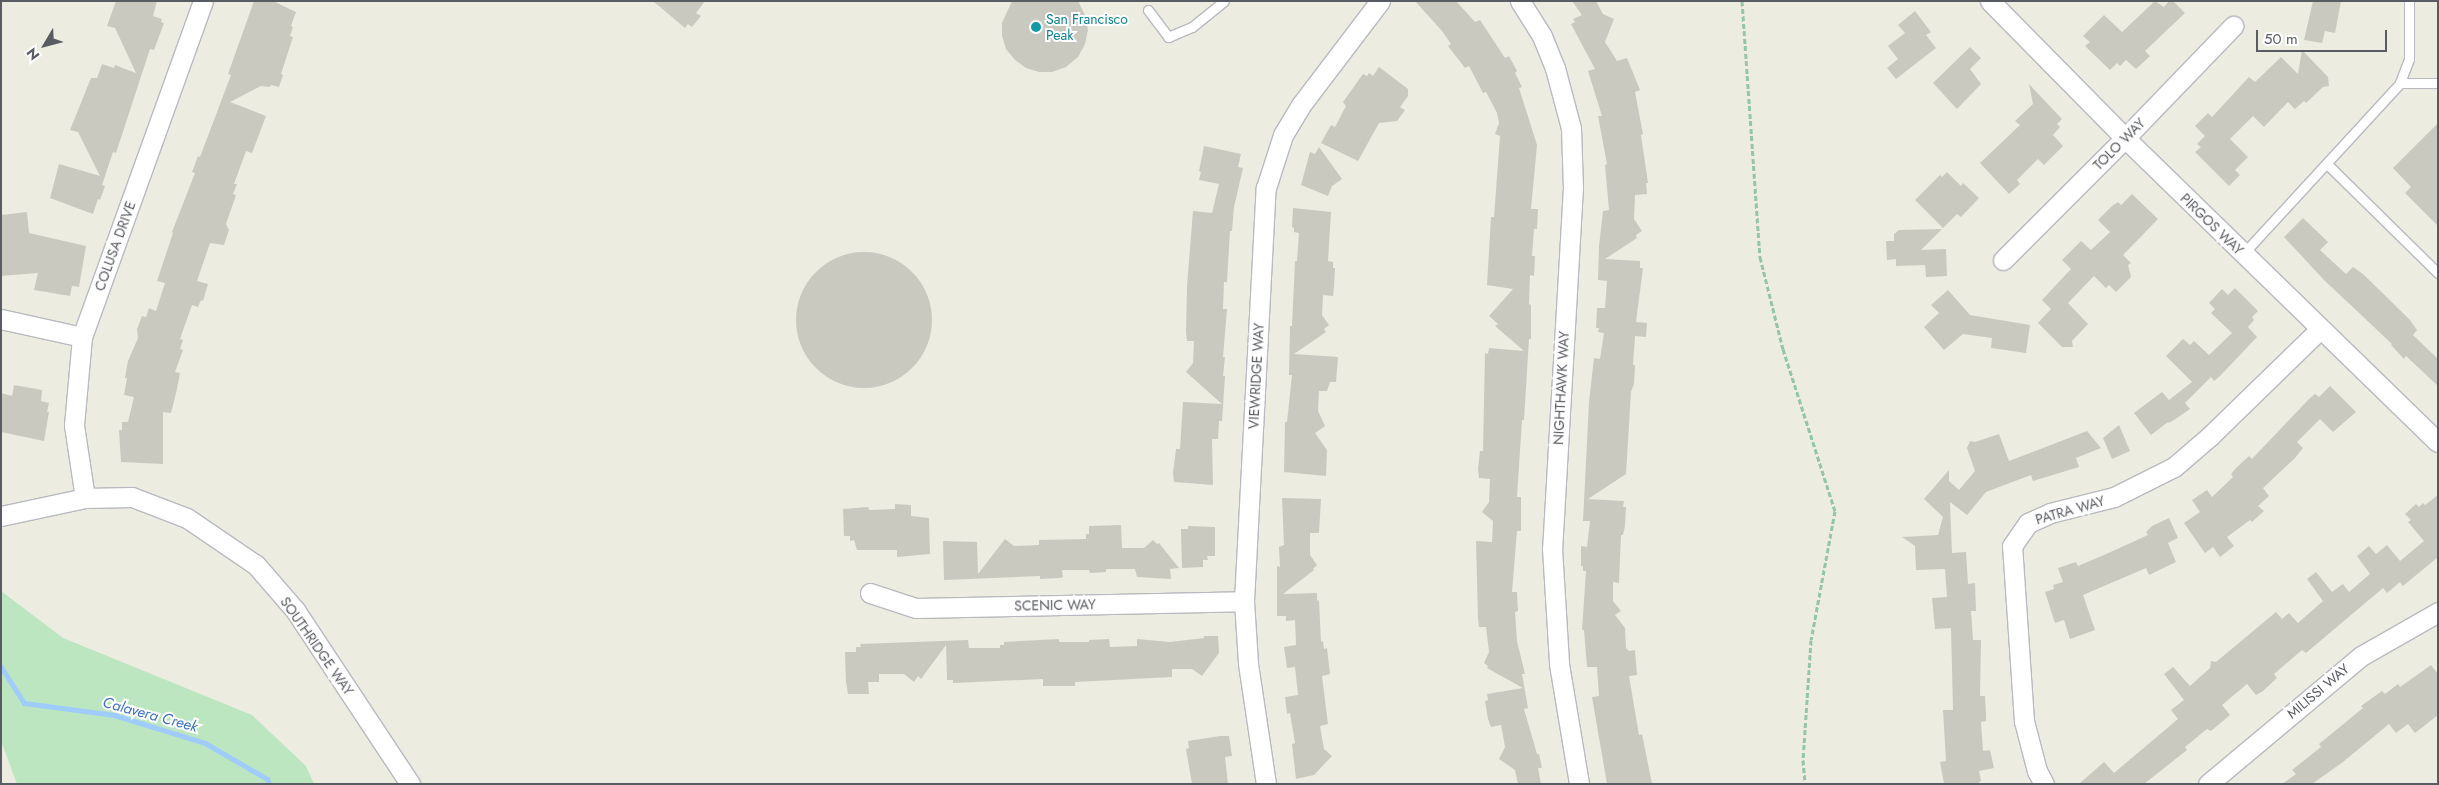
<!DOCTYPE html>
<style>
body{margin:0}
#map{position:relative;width:2439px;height:785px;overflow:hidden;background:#edece1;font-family:Jost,sans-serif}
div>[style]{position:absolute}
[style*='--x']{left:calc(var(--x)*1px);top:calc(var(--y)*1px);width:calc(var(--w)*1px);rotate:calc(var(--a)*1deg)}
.green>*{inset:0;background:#bbe6c0}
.stream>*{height:5px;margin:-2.5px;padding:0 2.5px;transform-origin:2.5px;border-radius:2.5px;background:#9fcbff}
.building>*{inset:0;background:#cac9c0}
.round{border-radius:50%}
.path>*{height:3px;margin-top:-1.5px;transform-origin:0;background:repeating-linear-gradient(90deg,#93c5a7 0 5px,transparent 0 7.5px)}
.roads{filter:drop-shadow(1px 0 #b9bac0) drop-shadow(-1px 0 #b9bac0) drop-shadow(0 1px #b9bac0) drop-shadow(0 -1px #b9bac0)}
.service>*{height:9px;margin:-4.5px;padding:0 4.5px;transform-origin:4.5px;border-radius:4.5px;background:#fff}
.minor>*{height:19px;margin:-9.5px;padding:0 9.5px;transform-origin:9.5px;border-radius:9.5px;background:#fff}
.dots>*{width:14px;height:14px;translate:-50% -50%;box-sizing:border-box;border:2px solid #fff;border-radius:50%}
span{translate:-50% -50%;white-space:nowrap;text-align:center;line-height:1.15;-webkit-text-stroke:4px #fff;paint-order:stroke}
.culture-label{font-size:14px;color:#0d838f}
.left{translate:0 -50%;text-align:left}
.street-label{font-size:14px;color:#595c62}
.water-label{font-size:15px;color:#3c71c8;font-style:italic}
.frame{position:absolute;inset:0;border:2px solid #595c62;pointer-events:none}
.north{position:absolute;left:20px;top:20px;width:50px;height:50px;-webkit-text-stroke:4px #fff;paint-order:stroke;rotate:233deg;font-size:14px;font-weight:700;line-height:20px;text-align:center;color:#595c62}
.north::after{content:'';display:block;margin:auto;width:18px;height:22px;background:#595c62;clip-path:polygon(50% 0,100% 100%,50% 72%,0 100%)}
.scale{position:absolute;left:2256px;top:30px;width:131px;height:22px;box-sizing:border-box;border:2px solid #595c62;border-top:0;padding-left:6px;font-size:15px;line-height:18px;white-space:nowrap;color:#595c62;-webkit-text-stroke:4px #fff;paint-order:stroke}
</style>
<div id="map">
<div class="green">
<i style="clip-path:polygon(1px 591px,63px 638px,252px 715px,306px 766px,314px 784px,17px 784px,1px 741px)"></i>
</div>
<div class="stream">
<i style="--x:1;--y:667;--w:43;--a:57.4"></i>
<i style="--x:24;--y:703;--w:91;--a:7.6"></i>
<i style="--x:114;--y:715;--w:95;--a:17.1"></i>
<i style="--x:205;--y:743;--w:72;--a:30.1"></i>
<i style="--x:267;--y:779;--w:5;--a:68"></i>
</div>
<div class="building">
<i style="clip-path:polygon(116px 1px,157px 1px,153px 16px,162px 19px,161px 22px,164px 23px,154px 50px,150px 49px,116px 153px,113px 152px,102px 185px,105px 186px,100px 200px,98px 199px,93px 214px,50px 198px,59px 164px,100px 176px,78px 132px,70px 130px,91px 78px,97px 78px,102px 64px,114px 68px,115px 65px,136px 73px,115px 28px,107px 26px)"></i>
<i style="clip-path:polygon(254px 1px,273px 1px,296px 12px,291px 26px,293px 27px,290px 36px,293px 37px,281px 74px,283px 75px,279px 87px,271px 85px,270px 87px,261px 86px,230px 102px,266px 116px,252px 153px,246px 151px,234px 184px,237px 184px,233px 194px,236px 195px,226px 224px,229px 230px,224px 245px,210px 243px,197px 281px,208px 284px,203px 301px,201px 300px,198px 307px,192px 305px,180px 339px,183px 340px,180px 349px,183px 350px,175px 372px,180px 373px,177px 389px,171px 413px,163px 412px,163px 464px,121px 462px,119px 430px,122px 430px,122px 422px,128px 422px,134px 397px,124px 395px,127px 378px,125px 378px,128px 361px,138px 338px,137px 329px,142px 316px,146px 317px,149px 308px,156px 311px,165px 283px,157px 281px,173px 233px,172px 232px,195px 173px,192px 172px,198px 156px,200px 157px,231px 75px,228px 74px)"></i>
<i style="clip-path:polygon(653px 1px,705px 1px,696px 13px,701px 16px,692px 27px,688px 24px,685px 28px)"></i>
<i style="clip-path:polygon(1012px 1px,1078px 1px,1085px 15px,1088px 30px,1085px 44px,1078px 57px,1066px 67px,1052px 72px,1039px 72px,1026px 68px,1015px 60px,1006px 49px,1002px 36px,1002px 23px)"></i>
<i style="clip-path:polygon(1415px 1px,1456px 1px,1475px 22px,1480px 20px,1505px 58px,1509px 56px,1517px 71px,1515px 73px,1522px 87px,1519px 88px,1537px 145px,1531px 209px,1538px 209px,1537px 229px,1534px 229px,1532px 256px,1535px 256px,1534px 276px,1530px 275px,1529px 304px,1531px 305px,1531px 339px,1529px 339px,1524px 420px,1522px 420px,1517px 497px,1521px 497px,1521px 531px,1517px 531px,1512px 592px,1517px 592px,1518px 611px,1515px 612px,1517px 641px,1525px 674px,1522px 674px,1528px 708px,1524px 709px,1537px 754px,1539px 754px,1542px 768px,1538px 768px,1541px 784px,1518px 784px,1515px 770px,1499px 759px,1505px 747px,1501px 725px,1491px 727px,1488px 719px,1485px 701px,1488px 700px,1487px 694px,1523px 688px,1487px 668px,1488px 666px,1484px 663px,1489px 652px,1486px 627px,1479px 627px,1478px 619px,1476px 541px,1492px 542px,1493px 521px,1482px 512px,1489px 502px,1490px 479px,1479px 478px,1478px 469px,1480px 451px,1483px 451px,1485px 353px,1488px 354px,1489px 348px,1524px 351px,1495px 326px,1498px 324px,1489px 316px,1513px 289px,1487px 285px,1491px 217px,1494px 217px,1500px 136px,1495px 134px,1499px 123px,1497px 113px,1486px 92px,1483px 93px,1469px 66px,1465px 68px,1448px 46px,1451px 44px,1442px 31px)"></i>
<i style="clip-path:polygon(1572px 1px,1596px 1px,1603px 14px,1614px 19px,1605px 42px,1617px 61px,1627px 58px,1640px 90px,1635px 92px,1643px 134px,1641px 135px,1648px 183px,1646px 183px,1647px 194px,1635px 195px,1634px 219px,1642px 231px,1636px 235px,1637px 238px,1605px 259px,1640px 261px,1640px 268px,1643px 268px,1636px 322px,1647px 323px,1646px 337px,1635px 336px,1633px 365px,1635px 365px,1634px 384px,1631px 392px,1626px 474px,1588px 499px,1624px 501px,1623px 507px,1626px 507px,1625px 526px,1623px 535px,1621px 535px,1619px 583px,1613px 582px,1613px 601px,1621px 611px,1615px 615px,1625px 628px,1626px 648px,1629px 651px,1635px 650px,1637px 675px,1629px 676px,1639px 735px,1642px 734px,1652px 784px,1607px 784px,1592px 697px,1599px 696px,1597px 667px,1587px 667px,1584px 630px,1582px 630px,1586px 571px,1583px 571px,1583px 566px,1581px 566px,1581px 546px,1587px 547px,1590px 521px,1583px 521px,1589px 402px,1594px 358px,1600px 359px,1604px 333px,1598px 332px,1599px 328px,1596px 328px,1597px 308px,1605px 308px,1607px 281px,1598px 280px,1599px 246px,1603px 211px,1609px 210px,1605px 165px,1607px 164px,1598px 116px,1602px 116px,1588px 71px,1595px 69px,1571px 24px,1575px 22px,1573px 19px,1582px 15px)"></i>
<i style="clip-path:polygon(2155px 1px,2164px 7px,2169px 1px,2173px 1px,2185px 13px,2145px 51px,2150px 56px,2136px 69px,2126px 60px,2120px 66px,2117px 63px,2110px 70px,2085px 46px,2090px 42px,2083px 36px,2104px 15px,2122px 32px)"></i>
<i style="clip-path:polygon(2313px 1px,2341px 1px,2335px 33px,2325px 31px,2322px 43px,2304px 40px)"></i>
<i style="clip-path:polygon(1915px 11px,1931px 32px,1926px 35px,1936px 48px,1896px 79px,1887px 68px,1898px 59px,1888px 46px,1905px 33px,1898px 25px)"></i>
<i style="clip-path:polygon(1970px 47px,1981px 58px,1970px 69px,1981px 84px,1957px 109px,1933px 83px)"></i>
<i style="clip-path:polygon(2302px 50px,2328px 77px,2329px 86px,2323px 87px,2306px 103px,2304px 101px,2295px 109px,2288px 102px,2264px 127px,2253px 116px,2230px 139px,2248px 157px,2235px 170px,2240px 175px,2229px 186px,2195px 152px,2201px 147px,2197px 144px,2205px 136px,2195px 126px,2208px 113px,2212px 117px,2249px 77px,2255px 82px,2281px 57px,2298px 74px)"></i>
<i style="clip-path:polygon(1379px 67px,1408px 89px,1408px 96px,1400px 107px,1405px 110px,1397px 121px,1379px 123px,1358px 161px,1321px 143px,1331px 125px,1335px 127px,1346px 106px,1343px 102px,1363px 74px,1367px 76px,1369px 73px,1373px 76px)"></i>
<i style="clip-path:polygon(2029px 84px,2062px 119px,2057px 124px,2060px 127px,2053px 135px,2063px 146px,2044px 165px,2038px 159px,2017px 180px,2020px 184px,2009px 194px,1980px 163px,2020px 125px,2015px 121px,2033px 104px)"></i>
<i style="clip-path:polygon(2438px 123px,2438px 226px,2405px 193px,2411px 187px,2393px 168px)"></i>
<i style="clip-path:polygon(1204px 146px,1241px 154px,1238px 167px,1243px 168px,1234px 207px,1232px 231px,1230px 231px,1227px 282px,1224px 282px,1223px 309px,1227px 309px,1223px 357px,1225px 357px,1223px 376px,1225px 376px,1222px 421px,1219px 421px,1218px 439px,1212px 439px,1213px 485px,1174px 482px,1173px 473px,1176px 449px,1180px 449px,1183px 402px,1222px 404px,1186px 372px,1193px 363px,1194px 341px,1187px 341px,1186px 332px,1187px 286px,1193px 211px,1212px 213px,1219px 184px,1199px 180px,1201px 172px,1199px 171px)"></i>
<i style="clip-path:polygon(1319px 147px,1342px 179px,1332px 186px,1328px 196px,1301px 185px,1310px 152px,1315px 154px)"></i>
<i style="clip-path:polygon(1947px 172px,1961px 186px,1963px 183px,1979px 198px,1961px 217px,1957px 214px,1943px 228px,1915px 200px,1940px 175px,1942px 177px)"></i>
<i style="clip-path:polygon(2132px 194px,2158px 219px,2123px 255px,2131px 263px,2128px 265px,2131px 277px,2116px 292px,2109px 285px,2106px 288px,2094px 276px,2068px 303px,2088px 324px,2072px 341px,2073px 347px,2062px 347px,2038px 323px,2051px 309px,2042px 300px,2071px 269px,2062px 260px,2081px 241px,2091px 250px,2110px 232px,2098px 220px,2112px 206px,2118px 202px,2121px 205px)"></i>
<i style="clip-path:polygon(1293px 208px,1331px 212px,1328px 261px,1333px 262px,1333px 268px,1335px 268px,1334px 287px,1333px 296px,1323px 295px,1322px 315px,1329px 325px,1324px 329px,1326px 332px,1294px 354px,1338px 357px,1336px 382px,1330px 382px,1327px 391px,1319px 391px,1318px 411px,1325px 426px,1315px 433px,1327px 450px,1326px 476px,1284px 472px,1285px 422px,1287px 422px,1292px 375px,1289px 375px,1290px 326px,1292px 326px,1295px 261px,1297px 261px,1299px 233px,1294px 232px,1294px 228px,1292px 227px)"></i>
<i style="clip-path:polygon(27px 212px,29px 233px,86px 246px,79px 287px,72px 286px,70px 296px,34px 290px,38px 273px,1px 276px,1px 215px)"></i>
<i style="clip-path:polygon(2303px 218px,2328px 242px,2320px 250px,2346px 274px,2353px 267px,2363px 274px,2410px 320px,2417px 330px,2413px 335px,2438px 359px,2438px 386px,2406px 356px,2404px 359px,2391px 345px,2392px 344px,2324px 280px,2284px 237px)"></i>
<i style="clip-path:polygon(1942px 229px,1921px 250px,1946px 249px,1947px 276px,1926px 277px,1925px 265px,1896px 266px,1896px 259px,1887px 260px,1886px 241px,1894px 241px,1894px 234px,1899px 230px)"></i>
<i class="round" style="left:796px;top:252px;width:136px;height:136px"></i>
<i style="clip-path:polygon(2235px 288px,2258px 311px,2252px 317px,2254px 320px,2248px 327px,2257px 337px,2220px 376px,2214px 381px,2211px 377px,2185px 403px,2190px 409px,2174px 420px,2169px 423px,2168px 422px,2151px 435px,2134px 413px,2162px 392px,2169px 400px,2192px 382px,2166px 356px,2183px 339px,2190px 345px,2194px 341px,2209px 355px,2232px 333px,2211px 313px,2215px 309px,2209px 303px,2222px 289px,2228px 295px)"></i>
<i style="clip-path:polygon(1948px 290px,1970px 315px,2030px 325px,2026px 353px,1991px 348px,1992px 338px,1963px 334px,1944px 350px,1924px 327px,1939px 313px,1931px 305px)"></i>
<i style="clip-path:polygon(14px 385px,42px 390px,41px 401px,49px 403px,47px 412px,49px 412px,44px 441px,1px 432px,1px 393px,12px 396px)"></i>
<i style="clip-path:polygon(2330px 386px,2356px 412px,2333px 432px,2320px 419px,2297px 442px,2303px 448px,2295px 458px,2263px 488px,2269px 496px,2258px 506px,2264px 511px,2252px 522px,2250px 520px,2227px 537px,2234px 546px,2220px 557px,2213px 547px,2205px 553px,2184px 523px,2200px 512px,2192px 500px,2207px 490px,2212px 497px,2233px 477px,2231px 474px,2236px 468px,2249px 456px,2252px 459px,2309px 399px,2315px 394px,2319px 397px)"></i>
<i style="clip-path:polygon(2119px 425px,2130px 451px,2112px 459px,2103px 438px)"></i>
<i style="clip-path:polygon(2087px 431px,2101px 448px,2076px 458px,2079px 467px,2033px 481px,2031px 475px,1986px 492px,1967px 515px,1950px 502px,1952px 553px,1966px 552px,1968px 584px,1975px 583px,1976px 611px,1971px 611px,1973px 640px,1981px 640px,1980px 696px,1985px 696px,1986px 714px,1986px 721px,1981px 722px,1983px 751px,1990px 750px,1994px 768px,1979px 771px,1981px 781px,1977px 784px,1944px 784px,1940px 762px,1946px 761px,1943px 710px,1953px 710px,1951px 628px,1935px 629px,1932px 598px,1947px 597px,1945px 569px,1916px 570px,1915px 546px,1902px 537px,1938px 535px,1943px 517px,1924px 499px,1949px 470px,1949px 481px,1959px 490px,1975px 471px,1967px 448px,1970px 441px,1975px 442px,1999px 434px,2009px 461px)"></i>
<i style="clip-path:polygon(2438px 495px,2438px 557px,2403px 586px,2400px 582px,2387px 593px,2383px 588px,2306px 653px,2302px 650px,2274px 674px,2277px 678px,2263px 691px,2256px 695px,2247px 684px,2222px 705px,2230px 715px,2211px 731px,2207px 729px,2185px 747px,2187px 750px,2144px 784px,2079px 784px,2104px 762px,2114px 773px,2178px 719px,2171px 710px,2184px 700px,2164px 674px,2173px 667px,2190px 686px,2210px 668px,2211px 661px,2216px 662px,2276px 612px,2282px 619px,2289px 613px,2298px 623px,2323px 601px,2307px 579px,2316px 572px,2332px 592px,2343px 584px,2349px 592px,2370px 574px,2357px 556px,2369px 546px,2376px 554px,2387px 545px,2400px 561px,2424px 541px,2408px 522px,2411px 520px,2405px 514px,2416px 504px,2419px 507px,2423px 503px,2425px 505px)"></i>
<i style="clip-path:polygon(1282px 498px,1321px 499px,1319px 533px,1310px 533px,1310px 555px,1317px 565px,1313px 569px,1314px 570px,1283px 594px,1317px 593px,1317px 601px,1319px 600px,1321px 642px,1323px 641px,1324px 649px,1327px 648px,1330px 674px,1322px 676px,1328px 724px,1320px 726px,1324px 749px,1332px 756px,1314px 775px,1296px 779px,1292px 744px,1295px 743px,1290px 713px,1287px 714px,1285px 697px,1298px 695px,1295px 667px,1287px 668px,1284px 647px,1296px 645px,1295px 620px,1286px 621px,1286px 616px,1277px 616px,1277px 566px,1280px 567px,1279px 547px,1284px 545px)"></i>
<i style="clip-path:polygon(895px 504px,911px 505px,911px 516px,929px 518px,930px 554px,897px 557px,897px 550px,857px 550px,854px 540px,850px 541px,850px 536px,844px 536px,843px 509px,868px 507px,869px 510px,895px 509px)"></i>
<i style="clip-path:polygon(2169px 518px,2178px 538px,2168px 543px,2176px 562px,2149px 575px,2146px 568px,2083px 595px,2095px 630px,2070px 639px,2064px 620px,2055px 623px,2045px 592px,2054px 589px,2053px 585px,2063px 582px,2058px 568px,2076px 562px,2078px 566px,2104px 555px,2148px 535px,2146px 532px,2152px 526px)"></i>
<i style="clip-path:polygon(1121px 525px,1122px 548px,1144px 548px,1153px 540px,1157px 544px,1159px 543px,1179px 568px,1170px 569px,1171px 579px,1137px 577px,1135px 569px,1106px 569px,1106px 572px,1090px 573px,1089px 570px,1062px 570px,1063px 577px,1059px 578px,1040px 579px,1040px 576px,944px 580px,943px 541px,977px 542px,978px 574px,1005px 539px,1014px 546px,1039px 545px,1039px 540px,1086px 539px,1086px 534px,1089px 534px,1089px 526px)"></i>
<i style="clip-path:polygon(1188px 526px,1215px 527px,1215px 556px,1207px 556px,1208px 560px,1203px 560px,1203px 567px,1182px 568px,1181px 529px,1188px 529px)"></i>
<i style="clip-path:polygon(1204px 636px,1218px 636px,1219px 653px,1202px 676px,1192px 669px,1172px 669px,1172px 677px,1075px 682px,1075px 686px,1043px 686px,1043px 679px,953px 683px,953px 680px,947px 680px,946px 645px,921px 679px,918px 676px,914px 682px,904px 674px,879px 674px,879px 682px,868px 682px,869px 694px,848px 694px,846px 682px,845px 652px,856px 652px,856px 647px,861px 647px,860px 644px,968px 640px,969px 648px,1000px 648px,1000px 645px,1004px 645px,1004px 642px,1059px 639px,1059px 642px,1089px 642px,1089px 640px,1109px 639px,1110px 647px,1137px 646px,1137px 639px,1170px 642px,1204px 638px)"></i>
<i style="clip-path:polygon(2431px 665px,2438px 674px,2438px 715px,2415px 733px,2408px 724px,2396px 733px,2389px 724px,2343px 762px,2312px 784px,2282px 784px,2296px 774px,2292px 770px,2321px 747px,2319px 744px,2363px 708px,2361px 706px,2382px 691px,2385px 694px,2398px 684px,2400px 687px)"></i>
<i style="clip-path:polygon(1220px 736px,1229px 736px,1232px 756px,1225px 757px,1228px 784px,1192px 784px,1186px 749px,1189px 748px,1188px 741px)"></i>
</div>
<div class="path">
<i style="--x:1742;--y:1;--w:257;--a:86"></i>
<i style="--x:1760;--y:257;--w:95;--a:76"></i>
<i style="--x:1783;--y:349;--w:170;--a:72.2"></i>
<i style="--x:1835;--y:511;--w:131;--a:100.5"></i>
<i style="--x:1811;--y:640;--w:120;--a:93.8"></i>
<i style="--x:1803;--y:760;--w:24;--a:85"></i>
</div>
<div class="roads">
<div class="service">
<i style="--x:2409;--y:1;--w:58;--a:90"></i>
<i style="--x:2409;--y:59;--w:26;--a:111"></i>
<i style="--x:2400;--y:83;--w:38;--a:0"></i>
<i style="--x:1148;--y:10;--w:34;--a:53"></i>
<i style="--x:1168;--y:37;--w:26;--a:-23"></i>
<i style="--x:1192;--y:27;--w:41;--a:-39.1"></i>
<i style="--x:2327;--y:164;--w:156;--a:44.5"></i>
<i style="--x:2243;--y:254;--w:232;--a:-47.4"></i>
</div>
<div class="minor">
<i style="--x:1520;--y:1;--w:41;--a:57.8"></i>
<i style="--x:1542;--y:36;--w:35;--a:68"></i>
<i style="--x:1555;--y:68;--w:62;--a:75.1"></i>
<i style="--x:1571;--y:128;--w:59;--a:88.1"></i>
<i style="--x:1573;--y:187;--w:362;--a:93.3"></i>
<i style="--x:1552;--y:548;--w:116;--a:86.5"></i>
<i style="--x:1559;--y:664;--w:122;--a:80.5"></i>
<i style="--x:1990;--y:1;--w:192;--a:45.4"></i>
<i style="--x:2125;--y:138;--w:436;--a:44.2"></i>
<i style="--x:2003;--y:260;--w:173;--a:-45"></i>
<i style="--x:2125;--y:138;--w:156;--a:-46"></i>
<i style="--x:1;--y:319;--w:83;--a:12.5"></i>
<i style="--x:85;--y:498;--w:74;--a:-98.6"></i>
<i style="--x:74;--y:425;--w:88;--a:-84.8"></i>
<i style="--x:82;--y:337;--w:357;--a:-70.2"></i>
<i style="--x:1;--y:516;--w:86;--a:-12.1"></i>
<i style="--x:85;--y:498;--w:47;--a:-1.2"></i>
<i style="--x:132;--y:497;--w:59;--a:20.9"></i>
<i style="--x:187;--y:518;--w:83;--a:34.3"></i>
<i style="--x:256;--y:565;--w:60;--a:49.1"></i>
<i style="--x:295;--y:610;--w:209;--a:56.5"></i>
<i style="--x:870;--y:593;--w:48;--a:18.1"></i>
<i style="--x:916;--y:608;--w:328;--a:-1.2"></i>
<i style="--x:1266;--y:784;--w:122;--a:-98.5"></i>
<i style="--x:1248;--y:663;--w:62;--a:-93.7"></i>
<i style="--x:1244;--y:601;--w:414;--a:-87"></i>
<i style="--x:1266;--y:188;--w:56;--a:-72.2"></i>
<i style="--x:1283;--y:135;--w:35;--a:-59"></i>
<i style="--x:1301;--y:105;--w:131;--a:-52.8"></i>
<i style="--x:2044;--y:784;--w:15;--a:-118"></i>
<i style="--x:2037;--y:771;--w:52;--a:-104.6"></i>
<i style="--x:2024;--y:721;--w:175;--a:-93.9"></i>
<i style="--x:2012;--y:546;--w:28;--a:-55"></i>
<i style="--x:2028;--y:523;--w:24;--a:-24"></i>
<i style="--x:2050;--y:513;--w:66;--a:-14"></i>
<i style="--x:2114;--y:497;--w:67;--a:-26.6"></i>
<i style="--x:2174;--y:467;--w:48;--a:-40.7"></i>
<i style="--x:2210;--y:436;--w:153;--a:-44.2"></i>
<i style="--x:2208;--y:784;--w:199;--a:-39.9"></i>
<i style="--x:2361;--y:656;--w:89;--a:-29.7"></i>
</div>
</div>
<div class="dots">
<i style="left:1036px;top:27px;background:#0f9aa8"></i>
</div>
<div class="culture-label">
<span class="left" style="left:1046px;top:27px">San Francisco<br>Peak</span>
</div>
<div class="street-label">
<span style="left:2119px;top:144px;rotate:-45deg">TOLO WAY</span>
<span style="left:2212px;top:224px;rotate:44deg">PIRGOS WAY</span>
<span style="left:115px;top:246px;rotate:-70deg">COLUSA DRIVE</span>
<span style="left:1256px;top:376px;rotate:-87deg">VIEWRIDGE WAY</span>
<span style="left:1561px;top:388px;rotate:-87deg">NIGHTHAWK WAY</span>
<span style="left:2070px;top:510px;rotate:-16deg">PATRA WAY</span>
<span style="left:1055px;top:605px;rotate:-1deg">SCENIC WAY</span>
<span style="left:317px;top:646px;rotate:55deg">SOUTHRIDGE WAY</span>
<span style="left:2318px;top:691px;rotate:-40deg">MILISSI WAY</span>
</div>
<div class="water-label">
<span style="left:150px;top:715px;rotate:15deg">Calavera Creek</span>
</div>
<div class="frame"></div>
<div class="north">N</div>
<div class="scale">50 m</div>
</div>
